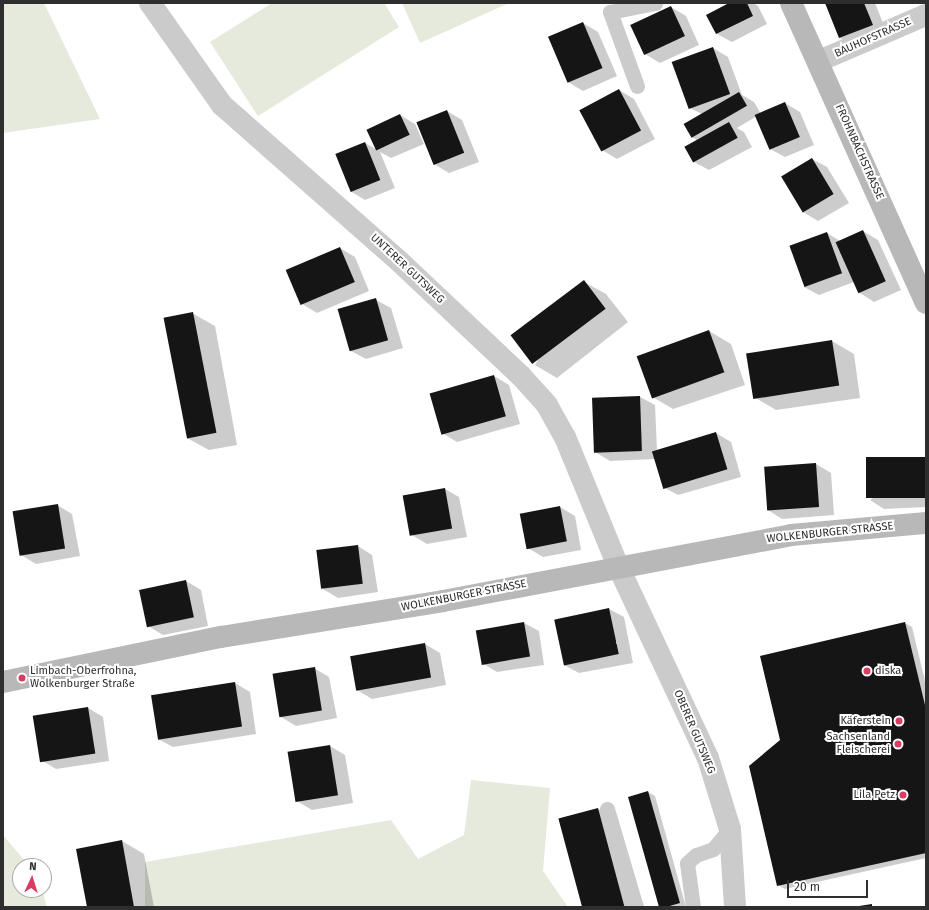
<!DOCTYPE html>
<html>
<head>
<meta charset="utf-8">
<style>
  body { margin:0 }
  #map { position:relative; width:929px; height:910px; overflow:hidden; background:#fff; font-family:"Fira Sans",sans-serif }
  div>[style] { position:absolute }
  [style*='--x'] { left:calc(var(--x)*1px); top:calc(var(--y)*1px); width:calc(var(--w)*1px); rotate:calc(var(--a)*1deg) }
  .green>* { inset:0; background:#e6eadc }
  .shadow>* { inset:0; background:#0003 }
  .building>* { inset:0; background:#151515; transform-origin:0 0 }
  .path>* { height:2.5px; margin-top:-1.25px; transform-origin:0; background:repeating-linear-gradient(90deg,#cbcbcb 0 2px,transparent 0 4px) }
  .lane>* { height:15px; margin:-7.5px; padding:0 7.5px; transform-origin:7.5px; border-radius:7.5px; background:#cbcbcb }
  .street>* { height:22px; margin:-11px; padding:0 11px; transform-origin:11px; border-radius:11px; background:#cbcbcb }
  .secondary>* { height:22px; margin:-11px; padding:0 11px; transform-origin:11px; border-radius:11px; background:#b8b8b8 }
  .dots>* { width:11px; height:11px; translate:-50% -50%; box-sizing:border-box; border:2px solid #fff; border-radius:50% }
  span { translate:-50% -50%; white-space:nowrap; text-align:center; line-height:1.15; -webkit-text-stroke:4px #fff; paint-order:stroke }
  .street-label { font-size:11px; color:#2e2e2e }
  .poi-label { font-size:11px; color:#2e2e2e }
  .left { translate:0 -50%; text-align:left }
  .right { translate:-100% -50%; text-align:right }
  .frame { position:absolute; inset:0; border:4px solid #2e2e2e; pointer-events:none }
  .north { position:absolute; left:12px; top:858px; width:40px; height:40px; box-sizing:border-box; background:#fff; border:1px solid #ababab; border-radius:50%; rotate:4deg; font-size:11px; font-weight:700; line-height:16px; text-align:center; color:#2e2e2e }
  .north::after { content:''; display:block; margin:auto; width:14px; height:18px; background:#d63e63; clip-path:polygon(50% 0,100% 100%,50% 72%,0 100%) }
  .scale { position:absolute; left:787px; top:880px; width:81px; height:18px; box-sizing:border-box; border:2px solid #2e2e2e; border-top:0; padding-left:5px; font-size:12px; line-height:14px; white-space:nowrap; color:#2e2e2e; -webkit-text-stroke:3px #fff; paint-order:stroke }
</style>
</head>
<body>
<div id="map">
  <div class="green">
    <i style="clip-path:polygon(3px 3px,44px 3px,100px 119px,3px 133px)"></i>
    <i style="clip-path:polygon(272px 3px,384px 3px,399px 27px,258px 116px,210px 42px)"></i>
    <i style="clip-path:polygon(402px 3px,509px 3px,420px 43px)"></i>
    <i style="clip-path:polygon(471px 780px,550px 788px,543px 871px,568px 907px,145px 907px,145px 862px,391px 820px,418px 859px,464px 835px)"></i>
    <i style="clip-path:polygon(3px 835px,29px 866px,20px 866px,20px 890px,42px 890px,47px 907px,3px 907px)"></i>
  </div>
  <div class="shadow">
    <i style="clip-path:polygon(731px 3px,753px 3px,758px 6px,767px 24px,732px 42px,717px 34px,708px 15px)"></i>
    <i style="clip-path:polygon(826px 3px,875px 3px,887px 33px,855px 46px,840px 38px)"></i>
    <i style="clip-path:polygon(671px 7px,686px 16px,699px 45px,660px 63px,645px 54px)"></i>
    <i style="clip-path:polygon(583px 23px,598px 32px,617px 76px,583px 91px,568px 82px)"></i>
    <i style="clip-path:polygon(713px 48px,728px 57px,742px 95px,754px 102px,761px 114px,785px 103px,800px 112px,814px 145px,785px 157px,770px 149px,757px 116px,737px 128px,744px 132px,752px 147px,709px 170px,694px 162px,686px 147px,698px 141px,692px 137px,702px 114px,690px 108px,674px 63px)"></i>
    <i style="clip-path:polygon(619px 90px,634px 99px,655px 139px,617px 159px,602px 150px)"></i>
    <i style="clip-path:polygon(447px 111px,462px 120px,479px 162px,449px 173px,434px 164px)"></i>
    <i style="clip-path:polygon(400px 115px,415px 124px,424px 144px,391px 158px,380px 152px,395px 188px,365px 200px,350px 191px,365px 143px,376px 149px)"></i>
    <i style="clip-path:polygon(812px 159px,827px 167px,849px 203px,818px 221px,803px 212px)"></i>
    <i style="clip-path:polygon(863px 231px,878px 240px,901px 290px,874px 302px,860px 293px,854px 282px,819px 295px,804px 287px,827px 233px,840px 241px)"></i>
    <i style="clip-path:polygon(340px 248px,355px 257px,369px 291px,317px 313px,302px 304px)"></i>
    <i style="clip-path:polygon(584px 282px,606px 294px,628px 322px,557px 378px,535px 365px)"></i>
    <i style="clip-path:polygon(376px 300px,391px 308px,403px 348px,366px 359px,351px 351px)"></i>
    <i style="clip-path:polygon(192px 313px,215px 326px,237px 445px,209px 450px,187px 438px)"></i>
    <i style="clip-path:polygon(709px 331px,731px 344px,745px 385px,673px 409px,651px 396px)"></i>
    <i style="clip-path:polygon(832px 341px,854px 354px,860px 398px,776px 410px,754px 397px)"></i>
    <i style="clip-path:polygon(494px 376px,509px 385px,520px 424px,457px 442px,442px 433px)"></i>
    <i style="clip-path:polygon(640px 397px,655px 405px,657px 450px,716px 433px,731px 442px,741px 477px,678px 495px,663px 487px,655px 459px,610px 461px,595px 452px)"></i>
    <i style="clip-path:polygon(926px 458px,926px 507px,884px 509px,870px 500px)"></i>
    <i style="clip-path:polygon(816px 464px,831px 473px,834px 515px,782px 519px,768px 510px)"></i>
    <i style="clip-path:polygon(445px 489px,459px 497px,467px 537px,427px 544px,412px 535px)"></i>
    <i style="clip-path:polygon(57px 505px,72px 514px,80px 556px,36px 564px,21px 555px)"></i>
    <i style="clip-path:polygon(560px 507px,575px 516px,581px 550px,543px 557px,528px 548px)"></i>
    <i style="clip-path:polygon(358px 546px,372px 555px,378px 592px,338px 598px,323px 589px)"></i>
    <i style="clip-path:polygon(186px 581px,201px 590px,208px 626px,163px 635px,148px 626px)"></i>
    <i style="clip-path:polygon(609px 609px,624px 617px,633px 663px,579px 673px,564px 665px,555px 619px)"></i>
    <i style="clip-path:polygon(524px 623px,539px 631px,544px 665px,497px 672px,482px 663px)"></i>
    <i style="clip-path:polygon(905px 623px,912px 627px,926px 685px,926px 858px,785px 889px,778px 885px,781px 740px)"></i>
    <i style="clip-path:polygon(425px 644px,440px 653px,446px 685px,372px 699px,357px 690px)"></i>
    <i style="clip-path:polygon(314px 668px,329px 677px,337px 718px,296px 726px,281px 717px)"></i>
    <i style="clip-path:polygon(235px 683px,250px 692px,256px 734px,173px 747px,158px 739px)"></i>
    <i style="clip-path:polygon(88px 708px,103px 717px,109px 761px,56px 769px,41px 760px)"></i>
    <i style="clip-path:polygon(330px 746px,345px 755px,353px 803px,312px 810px,297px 801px)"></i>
    <i style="clip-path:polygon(648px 792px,655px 796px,686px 907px,660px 907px)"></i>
    <i style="clip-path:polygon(598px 809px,605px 813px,631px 907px,583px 907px)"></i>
    <i style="clip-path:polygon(122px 841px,144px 854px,154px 907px,88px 907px)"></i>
  </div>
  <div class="building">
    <i style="clip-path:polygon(729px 3px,747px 3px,753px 16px,716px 34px,706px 15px)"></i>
    <i style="clip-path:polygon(825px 3px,864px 3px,873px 25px,839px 38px)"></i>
    <i style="left:671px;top:6px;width:33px;height:45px;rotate:65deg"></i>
    <i style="left:583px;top:22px;width:50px;height:38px;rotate:67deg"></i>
    <i style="left:713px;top:47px;width:50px;height:44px;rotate:70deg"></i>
    <i style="left:619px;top:89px;width:47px;height:45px;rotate:62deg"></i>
    <i style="left:739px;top:92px;width:16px;height:64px;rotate:60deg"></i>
    <i style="left:785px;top:102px;width:38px;height:33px;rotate:67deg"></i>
    <i style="left:447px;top:110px;width:46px;height:33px;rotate:68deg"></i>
    <i style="left:400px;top:114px;width:23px;height:37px;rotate:65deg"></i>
    <i style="left:729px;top:122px;width:18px;height:51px;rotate:61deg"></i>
    <i style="left:365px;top:142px;width:41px;height:32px;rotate:68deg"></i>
    <i style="left:812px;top:158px;width:42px;height:36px;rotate:59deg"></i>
    <i style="left:863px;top:230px;width:56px;height:30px;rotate:66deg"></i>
    <i style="left:827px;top:232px;width:44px;height:40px;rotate:70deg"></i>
    <i style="left:340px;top:247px;width:38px;height:59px;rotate:67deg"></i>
    <i style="left:584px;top:280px;width:36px;height:92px;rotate:53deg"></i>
    <i style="left:376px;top:298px;width:44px;height:40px;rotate:74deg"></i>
    <i style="left:193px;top:312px;width:123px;height:30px;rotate:79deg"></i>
    <i style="left:709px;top:330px;width:45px;height:77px;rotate:70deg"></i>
    <i style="left:832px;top:340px;width:46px;height:87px;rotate:81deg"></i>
    <i style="left:494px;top:375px;width:43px;height:67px;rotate:74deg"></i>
    <i style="left:640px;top:396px;width:55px;height:48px;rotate:88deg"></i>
    <i style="left:716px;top:432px;width:39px;height:67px;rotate:73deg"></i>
    <i style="left:926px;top:457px;width:41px;height:60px;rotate:90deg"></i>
    <i style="left:816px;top:463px;width:44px;height:52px;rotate:86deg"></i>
    <i style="left:445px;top:488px;width:41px;height:43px;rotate:80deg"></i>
    <i style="left:58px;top:504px;width:45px;height:46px;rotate:81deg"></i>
    <i style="left:560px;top:506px;width:36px;height:41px;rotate:79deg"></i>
    <i style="left:358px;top:545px;width:39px;height:42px;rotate:83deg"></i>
    <i style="left:186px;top:580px;width:38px;height:48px;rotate:78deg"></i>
    <i style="left:609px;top:608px;width:47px;height:56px;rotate:78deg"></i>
    <i style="left:524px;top:622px;width:35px;height:49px;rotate:80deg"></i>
    <i style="clip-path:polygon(905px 622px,925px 705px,926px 853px,777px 886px,749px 766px,780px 740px,760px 656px)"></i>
    <i style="left:425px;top:643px;width:35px;height:76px;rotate:80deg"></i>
    <i style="left:315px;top:667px;width:44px;height:43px;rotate:81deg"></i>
    <i style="left:235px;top:682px;width:45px;height:85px;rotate:81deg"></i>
    <i style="left:88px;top:707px;width:47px;height:56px;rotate:81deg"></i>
    <i style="left:330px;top:745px;width:51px;height:43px;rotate:81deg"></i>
    <i style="clip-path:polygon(648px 791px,680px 903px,666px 907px,659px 907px,628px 797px)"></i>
    <i style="left:598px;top:808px;width:103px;height:41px;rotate:75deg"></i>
    <i style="clip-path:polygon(122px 840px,134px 907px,87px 907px,76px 849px)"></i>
    <i style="clip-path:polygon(872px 904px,872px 907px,859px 907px,859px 906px)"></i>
  </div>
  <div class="path">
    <i style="--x:616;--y:642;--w:5;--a:-11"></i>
    <i style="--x:621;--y:641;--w:11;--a:-100"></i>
  </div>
  <div class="lane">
    <i style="--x:637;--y:86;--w:79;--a:-110"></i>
    <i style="--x:610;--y:12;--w:46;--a:-11.3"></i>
    <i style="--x:607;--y:809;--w:102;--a:73.5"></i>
    <i style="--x:693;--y:907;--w:44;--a:-97.8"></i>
    <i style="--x:687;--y:863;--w:12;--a:-42"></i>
    <i style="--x:696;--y:855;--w:18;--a:-19"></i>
    <i style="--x:713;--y:849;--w:26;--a:-50"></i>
  </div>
  <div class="street">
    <i style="--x:150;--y:3;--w:125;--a:54.8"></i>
    <i style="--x:222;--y:105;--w:237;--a:41.4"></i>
    <i style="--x:400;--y:262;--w:166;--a:43.3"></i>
    <i style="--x:521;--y:376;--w:39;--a:48"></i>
    <i style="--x:547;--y:405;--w:37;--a:61"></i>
    <i style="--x:565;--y:437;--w:139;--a:67.7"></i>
    <i style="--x:618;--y:566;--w:212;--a:64.9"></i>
    <i style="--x:708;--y:758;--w:74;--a:72.8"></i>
    <i style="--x:730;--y:829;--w:78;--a:86.3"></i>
    <i style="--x:819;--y:61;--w:116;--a:-23.3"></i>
  </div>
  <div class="secondary">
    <i style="--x:791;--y:3;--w:329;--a:65.8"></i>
    <i style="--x:3;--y:682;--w:223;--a:-11.7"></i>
    <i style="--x:221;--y:637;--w:225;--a:-9.2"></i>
    <i style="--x:443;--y:601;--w:354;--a:-10.7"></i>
    <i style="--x:791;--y:535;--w:136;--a:-5.1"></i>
  </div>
  <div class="dots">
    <i style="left:867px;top:671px;background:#d63e63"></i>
    <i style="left:22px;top:678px;background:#d63e63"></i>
    <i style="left:899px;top:721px;background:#d63e63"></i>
    <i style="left:898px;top:744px;background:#d63e63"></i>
    <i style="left:903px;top:795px;background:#d63e63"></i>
  </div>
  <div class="street-label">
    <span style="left:873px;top:38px;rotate:-24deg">BAUHOFSTRASSE</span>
    <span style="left:859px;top:152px;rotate:66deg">FROHNBACHSTRASSE</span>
    <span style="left:407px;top:269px;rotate:43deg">UNTERER GUTSWEG</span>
    <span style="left:830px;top:533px;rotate:-6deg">WOLKENBURGER STRASSE</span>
    <span style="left:464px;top:596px;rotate:-11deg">WOLKENBURGER STRASSE</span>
    <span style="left:694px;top:732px;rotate:67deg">OBERER GUTSWEG</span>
  </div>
  <div class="poi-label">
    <span class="left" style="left:875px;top:671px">diska</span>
    <span class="left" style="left:30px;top:678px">Limbach-Oberfrohna,<br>Wolkenburger Straße</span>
    <span class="right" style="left:891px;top:721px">Käferstein</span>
    <span class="right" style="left:890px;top:744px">Sachsenland<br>Fleischerei</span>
    <span class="right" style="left:895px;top:795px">Lila Petz</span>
  </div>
  <div class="frame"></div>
  <div class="north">N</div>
  <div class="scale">20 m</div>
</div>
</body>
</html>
